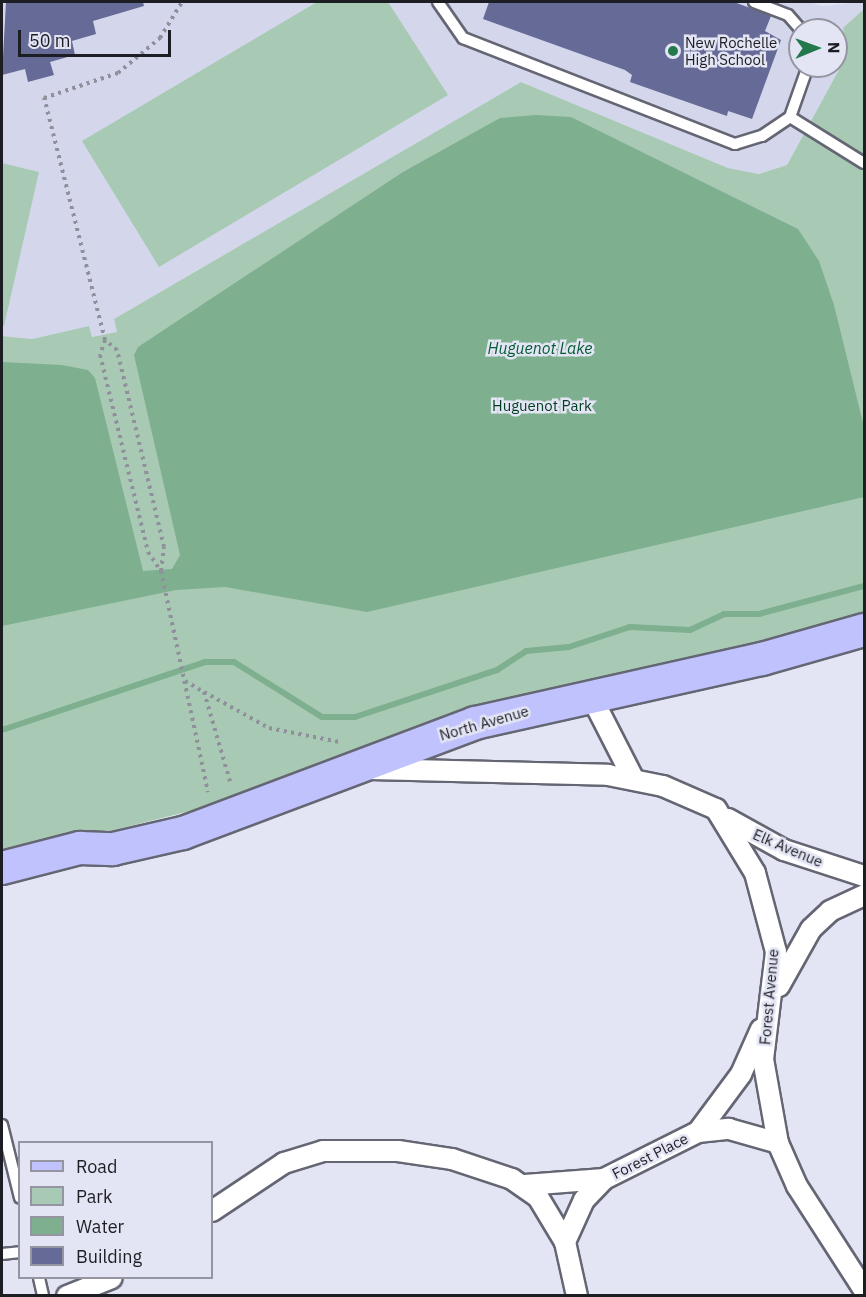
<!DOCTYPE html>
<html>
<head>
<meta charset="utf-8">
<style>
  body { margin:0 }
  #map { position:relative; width:866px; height:1297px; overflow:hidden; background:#e3e5f4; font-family:"IBM Plex Sans",sans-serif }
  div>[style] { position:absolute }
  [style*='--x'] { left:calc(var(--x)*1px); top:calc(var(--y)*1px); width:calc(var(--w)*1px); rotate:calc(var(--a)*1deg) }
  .built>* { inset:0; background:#d4d7ec }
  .green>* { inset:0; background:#a8cab4 }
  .water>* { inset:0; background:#7eaf8f }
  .stream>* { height:6px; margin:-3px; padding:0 3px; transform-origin:3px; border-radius:3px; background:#7eaf8f }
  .building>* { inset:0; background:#666a96 }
  .path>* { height:4px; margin-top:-2px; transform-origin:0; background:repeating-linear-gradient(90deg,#8f909b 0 3px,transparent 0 7.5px) }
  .roads { filter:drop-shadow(2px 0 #656673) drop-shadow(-2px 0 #656673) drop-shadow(0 2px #656673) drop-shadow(0 -2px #656673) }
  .lane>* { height:10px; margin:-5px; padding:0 5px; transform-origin:5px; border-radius:5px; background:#fff }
  .street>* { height:20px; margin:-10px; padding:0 10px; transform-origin:10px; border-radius:10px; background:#fff }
  .primary>* { height:32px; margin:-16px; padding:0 16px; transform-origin:16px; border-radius:16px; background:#bfc2fd }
  .dots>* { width:16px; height:16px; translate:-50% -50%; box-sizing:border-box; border:3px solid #e3e5f4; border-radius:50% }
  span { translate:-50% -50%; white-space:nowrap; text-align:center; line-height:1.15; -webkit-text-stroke:5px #e3e5f4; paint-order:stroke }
  .poi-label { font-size:15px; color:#1d1e23 }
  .left { translate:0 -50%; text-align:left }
  .park-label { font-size:15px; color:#003e20 }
  .street-label { font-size:15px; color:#1d1e23 }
  .water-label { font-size:16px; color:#045c34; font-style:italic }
  .frame { position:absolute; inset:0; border:3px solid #1d1e23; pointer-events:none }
  .legend { position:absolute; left:18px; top:1141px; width:195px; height:138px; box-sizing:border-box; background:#e3e5f4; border:2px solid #9495a0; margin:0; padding:8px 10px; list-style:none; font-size:18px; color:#1d1e23 }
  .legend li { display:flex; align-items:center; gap:12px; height:30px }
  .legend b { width:30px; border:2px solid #9495a0 }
  .north { position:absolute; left:788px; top:18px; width:60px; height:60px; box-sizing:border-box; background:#e3e5f4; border:2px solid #9495a0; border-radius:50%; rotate:89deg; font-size:16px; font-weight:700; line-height:24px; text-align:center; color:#1d1e23 }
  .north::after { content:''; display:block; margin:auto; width:21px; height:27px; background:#23794c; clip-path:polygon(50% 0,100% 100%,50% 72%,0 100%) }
  .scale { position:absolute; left:18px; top:30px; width:153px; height:27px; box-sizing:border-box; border:3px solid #1d1e23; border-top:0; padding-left:8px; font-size:18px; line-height:21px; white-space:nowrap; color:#1d1e23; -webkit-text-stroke:4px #e3e5f4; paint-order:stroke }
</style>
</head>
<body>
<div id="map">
  <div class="built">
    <i style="clip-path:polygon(evenodd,2px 2px,810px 2px,822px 6px,864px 2px,864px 24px,787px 165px,759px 174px,728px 168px,521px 82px,114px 319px,118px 332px,92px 337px,89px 326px,32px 339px,2px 336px,2px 2px,800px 30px,836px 30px,836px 66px,800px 66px,800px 30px)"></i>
  </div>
  <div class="green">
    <i style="clip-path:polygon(317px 2px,388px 2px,448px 95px,159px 267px,82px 141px)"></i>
    <i style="clip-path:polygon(864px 9px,864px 616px,226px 802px,2px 858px,2px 336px,32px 339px,89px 326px,92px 337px,117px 332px,114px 319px,521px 82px,728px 168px,759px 174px,787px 165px,847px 55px,843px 28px)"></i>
    <i style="clip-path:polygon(2px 163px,39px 172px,4px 326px,2px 325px)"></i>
  </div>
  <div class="water">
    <i style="clip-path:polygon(536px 115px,571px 117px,798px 229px,819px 261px,834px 305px,864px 427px,864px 497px,367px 612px,225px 587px,176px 590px,2px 626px,2px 362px,62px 365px,88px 370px,95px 378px,143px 571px,172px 569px,180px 555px,134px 355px,138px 347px,403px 172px,500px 118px)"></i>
  </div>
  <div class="stream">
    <i style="--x:2;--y:730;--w:214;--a:-18.5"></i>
    <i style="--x:205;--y:662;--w:29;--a:0"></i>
    <i style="--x:234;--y:662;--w:104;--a:32"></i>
    <i style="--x:322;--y:717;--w:33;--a:0"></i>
    <i style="--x:355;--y:717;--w:150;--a:-18.3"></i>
    <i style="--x:497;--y:670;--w:35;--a:-33"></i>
    <i style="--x:526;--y:651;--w:43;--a:-5.3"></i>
    <i style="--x:569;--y:647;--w:64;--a:-18.2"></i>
    <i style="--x:630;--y:627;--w:60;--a:2.9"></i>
    <i style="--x:690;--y:630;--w:38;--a:-25"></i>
    <i style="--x:724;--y:614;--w:35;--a:0"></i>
    <i style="--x:759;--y:614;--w:109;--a:-14.9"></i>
  </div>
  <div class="building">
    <i style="clip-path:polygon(6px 2px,143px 2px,144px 6px,93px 21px,96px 34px,72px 41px,75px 55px,50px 62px,54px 75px,28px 82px,25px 69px,2px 75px)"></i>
    <i style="clip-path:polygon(489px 2px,734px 2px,771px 16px,765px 31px,781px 40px,752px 119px,728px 111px,727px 116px,630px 82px,632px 75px,625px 70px,483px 19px)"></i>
  </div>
  <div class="path">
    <i style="--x:105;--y:340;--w:16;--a:108"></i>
    <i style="--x:100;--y:355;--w:203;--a:76.3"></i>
    <i style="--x:148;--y:552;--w:23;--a:56"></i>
    <i style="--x:161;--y:571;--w:226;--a:78"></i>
    <i style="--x:161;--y:571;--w:24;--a:-83"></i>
    <i style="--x:164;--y:547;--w:203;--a:-103.4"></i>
    <i style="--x:117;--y:350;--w:16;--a:-140"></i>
    <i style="--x:105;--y:340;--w:250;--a:-104.1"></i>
    <i style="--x:44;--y:98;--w:78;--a:-18.7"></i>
    <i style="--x:118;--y:73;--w:55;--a:-39.8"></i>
    <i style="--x:160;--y:38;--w:42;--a:-58.6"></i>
    <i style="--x:185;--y:681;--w:22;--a:30"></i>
    <i style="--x:204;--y:692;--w:97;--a:73.8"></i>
    <i style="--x:204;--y:692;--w:74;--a:29"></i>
    <i style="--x:269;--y:728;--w:72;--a:11.2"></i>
  </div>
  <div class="roads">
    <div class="lane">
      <i style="--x:438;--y:2;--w:44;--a:55.2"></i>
      <i style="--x:463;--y:38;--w:292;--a:21.3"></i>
      <i style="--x:735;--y:144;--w:28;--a:-17"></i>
      <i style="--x:762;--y:136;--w:34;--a:-34"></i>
      <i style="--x:790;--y:117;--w:54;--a:-70.6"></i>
      <i style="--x:754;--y:2;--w:36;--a:21"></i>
      <i style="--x:788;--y:15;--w:20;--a:49"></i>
      <i style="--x:790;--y:117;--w:87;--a:31.9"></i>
      <i style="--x:2;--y:1125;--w:75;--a:76.1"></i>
      <i style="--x:2;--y:1254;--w:18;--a:-6"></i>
      <i style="--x:39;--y:1278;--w:18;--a:77"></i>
    </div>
    <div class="street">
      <i style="--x:590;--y:694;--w:94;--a:62.9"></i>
      <i style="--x:370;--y:769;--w:238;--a:1.4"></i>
      <i style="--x:608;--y:775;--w:56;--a:11.3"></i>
      <i style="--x:663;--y:786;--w:58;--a:23.5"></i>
      <i style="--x:716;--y:809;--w:75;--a:58.6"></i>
      <i style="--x:755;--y:873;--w:82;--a:75.1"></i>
      <i style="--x:776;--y:952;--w:108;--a:96.9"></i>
      <i style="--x:763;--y:1059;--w:85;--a:79.9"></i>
      <i style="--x:778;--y:1143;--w:47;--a:66.2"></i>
      <i style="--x:797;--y:1186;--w:124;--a:57.2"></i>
      <i style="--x:728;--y:819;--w:64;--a:29"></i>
      <i style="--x:784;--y:850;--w:84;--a:18"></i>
      <i style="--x:779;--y:986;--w:65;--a:-60.7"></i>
      <i style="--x:811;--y:929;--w:26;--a:-43"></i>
      <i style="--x:830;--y:911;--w:38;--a:-25"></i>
      <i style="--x:698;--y:1132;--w:31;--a:-6"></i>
      <i style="--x:729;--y:1129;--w:51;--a:15.9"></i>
      <i style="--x:525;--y:1185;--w:79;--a:-4.3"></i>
      <i style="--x:604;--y:1179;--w:105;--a:-26.6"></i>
      <i style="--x:698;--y:1132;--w:72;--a:-53.4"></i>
      <i style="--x:741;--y:1074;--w:49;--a:-66"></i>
      <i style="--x:212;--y:1211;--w:87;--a:-33.7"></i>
      <i style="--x:284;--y:1163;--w:41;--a:-17.1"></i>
      <i style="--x:323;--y:1151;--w:75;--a:0"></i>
      <i style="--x:398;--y:1151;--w:55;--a:8.4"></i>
      <i style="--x:452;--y:1159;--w:63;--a:18.4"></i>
      <i style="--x:512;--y:1179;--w:32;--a:35"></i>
      <i style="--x:538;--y:1197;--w:52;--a:59"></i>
      <i style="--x:565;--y:1242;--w:55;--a:77.5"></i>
      <i style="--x:565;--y:1242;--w:46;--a:-65.7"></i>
      <i style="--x:584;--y:1200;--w:29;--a:-46"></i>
      <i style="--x:67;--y:1296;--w:48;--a:-21.8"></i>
    </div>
    <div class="primary">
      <i style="--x:2;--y:868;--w:81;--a:-14.4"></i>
      <i style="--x:80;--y:848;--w:33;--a:2"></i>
      <i style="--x:113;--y:849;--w:72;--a:-12.9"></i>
      <i style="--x:183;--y:833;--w:312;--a:-20.6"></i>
      <i style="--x:475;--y:723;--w:294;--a:-12.6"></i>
      <i style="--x:762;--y:659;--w:106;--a:-15.9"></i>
    </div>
  </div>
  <div class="dots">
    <i style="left:673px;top:51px;background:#23794c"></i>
  </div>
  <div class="poi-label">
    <span class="left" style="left:685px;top:51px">New Rochelle<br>High School</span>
  </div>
  <div class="park-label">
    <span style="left:542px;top:406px">Huguenot Park</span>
  </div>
  <div class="street-label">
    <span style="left:484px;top:723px;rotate:-16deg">North Avenue</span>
    <span style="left:788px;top:848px;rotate:23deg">Elk Avenue</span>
    <span style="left:769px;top:997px;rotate:-85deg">Forest Avenue</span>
    <span style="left:650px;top:1156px;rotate:-27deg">Forest Place</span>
  </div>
  <div class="water-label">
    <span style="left:540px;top:348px">Huguenot Lake</span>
  </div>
  <div class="frame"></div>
  <ul class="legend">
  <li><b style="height:8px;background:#bfc2fd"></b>Road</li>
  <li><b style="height:16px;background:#a8cab4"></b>Park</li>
  <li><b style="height:16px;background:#7eaf8f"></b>Water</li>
  <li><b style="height:16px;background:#666a96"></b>Building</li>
  </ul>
  <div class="north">N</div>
  <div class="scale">50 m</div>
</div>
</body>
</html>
